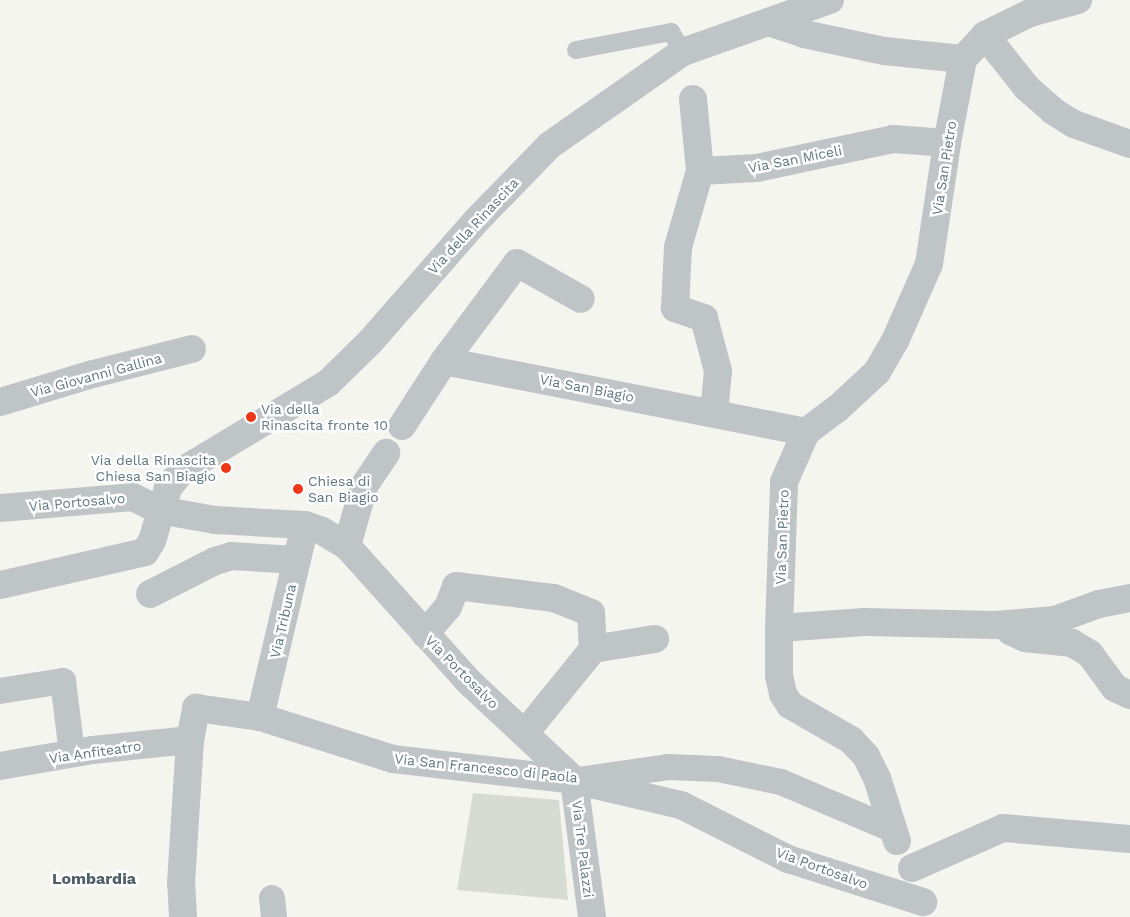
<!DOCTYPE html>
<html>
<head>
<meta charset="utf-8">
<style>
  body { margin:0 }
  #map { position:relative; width:1130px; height:917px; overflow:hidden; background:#f5f5f0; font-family:"Work Sans",sans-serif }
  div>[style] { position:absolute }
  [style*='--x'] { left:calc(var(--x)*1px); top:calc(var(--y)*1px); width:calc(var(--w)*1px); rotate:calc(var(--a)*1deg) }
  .green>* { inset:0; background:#d6dcd1 }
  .service>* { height:18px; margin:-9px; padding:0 9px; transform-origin:9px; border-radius:9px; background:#bfc5c7 }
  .pedestrian>* { height:26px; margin:-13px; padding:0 13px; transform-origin:13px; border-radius:13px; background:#bfc5c7 }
  .minor>* { height:28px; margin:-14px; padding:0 14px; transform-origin:14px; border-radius:14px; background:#bfc5c7 }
  .tertiary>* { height:28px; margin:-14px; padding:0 14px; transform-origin:14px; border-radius:14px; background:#bfc5c7 }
  .dots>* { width:14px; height:14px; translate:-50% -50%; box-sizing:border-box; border:2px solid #fff; border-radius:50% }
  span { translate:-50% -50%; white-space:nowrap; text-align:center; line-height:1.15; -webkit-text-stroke:5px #fff; paint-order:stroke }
  .street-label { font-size:14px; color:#627883 }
  .poi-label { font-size:14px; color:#627883 }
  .left { translate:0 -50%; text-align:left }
  .right { translate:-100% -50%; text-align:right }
  .quarter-label { font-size:16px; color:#506068; font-weight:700 }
</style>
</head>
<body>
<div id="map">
  <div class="green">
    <i style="clip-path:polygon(473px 793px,559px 800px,568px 900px,457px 890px)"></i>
  </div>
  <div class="service">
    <i style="--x:576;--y:50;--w:97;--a:-10.7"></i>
    <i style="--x:671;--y:32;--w:23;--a:59"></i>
  </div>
  <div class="pedestrian">
    <i style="--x:0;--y:691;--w:64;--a:-9"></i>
    <i style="--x:63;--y:681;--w:73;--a:82.9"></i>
    <i style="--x:578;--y:780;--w:91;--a:-8.2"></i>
    <i style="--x:668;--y:767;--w:50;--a:2.3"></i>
    <i style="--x:718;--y:769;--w:64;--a:11.7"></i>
    <i style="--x:781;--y:782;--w:120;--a:23.1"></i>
    <i style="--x:272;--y:898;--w:19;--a:84"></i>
  </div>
  <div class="minor">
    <i style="--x:768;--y:22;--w:38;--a:18"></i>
    <i style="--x:804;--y:34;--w:82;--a:12"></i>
    <i style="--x:884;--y:51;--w:79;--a:5.8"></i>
    <i style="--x:985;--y:35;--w:68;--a:51.6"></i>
    <i style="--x:1027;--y:88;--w:35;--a:41"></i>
    <i style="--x:1053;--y:111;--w:25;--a:32"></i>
    <i style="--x:1074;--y:124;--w:59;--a:19.7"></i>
    <i style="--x:693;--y:99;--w:72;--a:84.4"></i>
    <i style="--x:444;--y:361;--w:122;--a:-53.3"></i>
    <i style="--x:517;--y:263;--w:73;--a:29.4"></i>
    <i style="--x:0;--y:402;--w:97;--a:-16.8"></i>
    <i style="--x:93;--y:374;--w:102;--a:-14.2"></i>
    <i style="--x:714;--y:413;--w:42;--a:-84.6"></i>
    <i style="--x:718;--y:371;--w:55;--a:-104.8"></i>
    <i style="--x:704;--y:318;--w:31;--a:-161"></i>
    <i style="--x:675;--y:308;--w:61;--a:-87.2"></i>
    <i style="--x:678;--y:247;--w:79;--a:-73.9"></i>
    <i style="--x:700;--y:171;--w:57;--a:-3"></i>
    <i style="--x:757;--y:168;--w:139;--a:-12"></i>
    <i style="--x:893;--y:139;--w:54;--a:4.2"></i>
    <i style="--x:402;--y:426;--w:77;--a:-57.1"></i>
    <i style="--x:444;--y:361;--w:369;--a:11.1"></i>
    <i style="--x:159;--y:510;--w:57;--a:10.1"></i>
    <i style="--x:215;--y:520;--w:90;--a:3.2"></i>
    <i style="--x:305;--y:525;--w:18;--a:19"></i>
    <i style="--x:322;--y:531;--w:29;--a:31"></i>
    <i style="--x:347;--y:546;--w:181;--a:48.1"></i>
    <i style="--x:468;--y:681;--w:145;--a:43"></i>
    <i style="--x:574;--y:780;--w:110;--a:13.2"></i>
    <i style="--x:681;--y:805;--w:120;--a:26.8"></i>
    <i style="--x:788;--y:859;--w:142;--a:17.7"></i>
    <i style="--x:347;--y:546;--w:62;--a:-74.2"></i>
    <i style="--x:364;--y:486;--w:40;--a:-56"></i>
    <i style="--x:150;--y:594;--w:73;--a:-26.9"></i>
    <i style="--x:215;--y:561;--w:17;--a:-17"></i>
    <i style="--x:231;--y:556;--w:66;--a:3.5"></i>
    <i style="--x:779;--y:628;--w:86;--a:-4"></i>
    <i style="--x:865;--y:622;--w:130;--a:1.3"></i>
    <i style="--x:995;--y:625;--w:60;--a:-4.8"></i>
    <i style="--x:1055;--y:620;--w:47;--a:-20"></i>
    <i style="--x:1099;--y:604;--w:32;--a:-11"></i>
    <i style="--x:1010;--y:631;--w:17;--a:25"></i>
    <i style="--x:1025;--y:638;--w:47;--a:6.1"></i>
    <i style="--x:1072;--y:643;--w:21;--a:31"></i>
    <i style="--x:1090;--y:654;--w:42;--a:53.7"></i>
    <i style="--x:1115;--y:688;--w:17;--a:25"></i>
    <i style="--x:425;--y:634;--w:35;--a:-50"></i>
    <i style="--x:448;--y:607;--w:22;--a:-69"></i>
    <i style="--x:456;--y:586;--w:99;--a:7"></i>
    <i style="--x:554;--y:598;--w:40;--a:22"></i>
    <i style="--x:591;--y:613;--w:36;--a:87"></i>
    <i style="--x:260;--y:717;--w:197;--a:-76.8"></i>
    <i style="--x:525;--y:733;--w:108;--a:-51"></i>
    <i style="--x:593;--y:649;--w:63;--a:-9.2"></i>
    <i style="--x:0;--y:766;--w:94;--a:-9.8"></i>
    <i style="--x:93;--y:750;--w:98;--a:-5.9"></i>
    <i style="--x:897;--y:841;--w:66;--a:-107.6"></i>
    <i style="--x:877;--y:778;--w:25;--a:-117"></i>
    <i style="--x:866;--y:756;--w:22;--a:-133"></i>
    <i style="--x:851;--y:740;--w:70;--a:-150.2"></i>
    <i style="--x:790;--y:705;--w:13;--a:-122"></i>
    <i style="--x:783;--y:694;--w:19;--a:-102"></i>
    <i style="--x:779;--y:675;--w:47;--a:-90"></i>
    <i style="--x:779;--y:628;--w:146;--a:-88"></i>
    <i style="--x:784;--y:482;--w:55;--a:-66.3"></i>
    <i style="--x:806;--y:432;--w:39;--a:-37"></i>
    <i style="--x:837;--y:409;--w:54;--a:-42.8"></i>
    <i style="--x:877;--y:372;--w:36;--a:-60"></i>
    <i style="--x:895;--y:341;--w:84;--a:-66.2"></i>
    <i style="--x:929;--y:264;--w:122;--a:-81.5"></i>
    <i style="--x:947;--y:143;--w:86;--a:-79.2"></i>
    <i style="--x:963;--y:59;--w:33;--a:-47"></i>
    <i style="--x:985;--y:35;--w:50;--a:-26.1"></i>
    <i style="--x:1030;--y:13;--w:50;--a:-15.2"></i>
    <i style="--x:912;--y:868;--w:99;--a:-23.7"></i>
    <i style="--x:1003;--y:828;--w:127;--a:5"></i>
    <i style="--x:183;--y:917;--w:34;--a:-93"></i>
    <i style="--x:181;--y:883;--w:143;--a:-86.4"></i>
    <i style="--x:190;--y:740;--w:33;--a:-79"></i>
    <i style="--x:196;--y:708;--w:65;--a:8"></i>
    <i style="--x:260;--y:717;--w:139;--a:17.5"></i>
    <i style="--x:393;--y:759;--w:182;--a:6.6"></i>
    <i style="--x:574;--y:780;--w:138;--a:82.5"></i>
  </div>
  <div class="tertiary">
    <i style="--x:0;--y:508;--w:133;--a:-4.7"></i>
    <i style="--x:133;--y:497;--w:29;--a:27"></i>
    <i style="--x:0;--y:585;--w:149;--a:-12.8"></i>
    <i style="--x:145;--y:552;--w:13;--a:-58"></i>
    <i style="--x:152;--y:541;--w:55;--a:-73.2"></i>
    <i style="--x:168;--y:488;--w:22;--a:-51"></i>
    <i style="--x:182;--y:471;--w:170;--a:-31.1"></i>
    <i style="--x:328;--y:383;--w:59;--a:-44.3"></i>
    <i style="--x:370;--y:342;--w:159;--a:-48.8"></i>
    <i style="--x:475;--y:222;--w:107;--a:-45.8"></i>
    <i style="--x:550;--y:145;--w:162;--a:-35"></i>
    <i style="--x:683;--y:52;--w:156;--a:-19.5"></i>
  </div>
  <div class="dots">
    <i style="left:251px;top:417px;background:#ee3618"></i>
    <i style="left:226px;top:468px;background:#ee3618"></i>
    <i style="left:298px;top:489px;background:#ee3618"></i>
  </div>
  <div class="street-label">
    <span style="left:795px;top:159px;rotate:-11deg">Via San Miceli</span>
    <span style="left:944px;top:168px;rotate:-81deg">Via San Pietro</span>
    <span style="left:473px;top:226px;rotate:-47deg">Via della Rinascita</span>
    <span style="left:96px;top:375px;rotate:-15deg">Via Giovanni Gallina</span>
    <span style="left:587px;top:388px;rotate:11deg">Via San Biagio</span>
    <span style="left:77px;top:502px;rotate:-5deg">Via Portosalvo</span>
    <span style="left:782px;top:537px;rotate:-88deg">Via San Pietro</span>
    <span style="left:283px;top:621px;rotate:-77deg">Via Tribuna</span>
    <span style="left:462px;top:672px;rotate:45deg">Via Portosalvo</span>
    <span style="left:95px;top:752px;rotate:-8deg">Via Anfiteatro</span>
    <span style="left:486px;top:768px;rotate:6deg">Via San Francesco di Paola</span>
    <span style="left:583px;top:849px;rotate:83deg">Via Tre Palazzi</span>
    <span style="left:822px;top:868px;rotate:20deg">Via Portosalvo</span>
  </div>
  <div class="poi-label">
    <span class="left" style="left:261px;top:417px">Via della<br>Rinascita fronte 10</span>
    <span class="right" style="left:216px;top:468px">Via della Rinascita<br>Chiesa San Biagio</span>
    <span class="left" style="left:308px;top:489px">Chiesa di<br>San Biagio</span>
  </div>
  <div class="quarter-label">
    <span style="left:94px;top:879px">Lombardia</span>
  </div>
</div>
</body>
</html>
